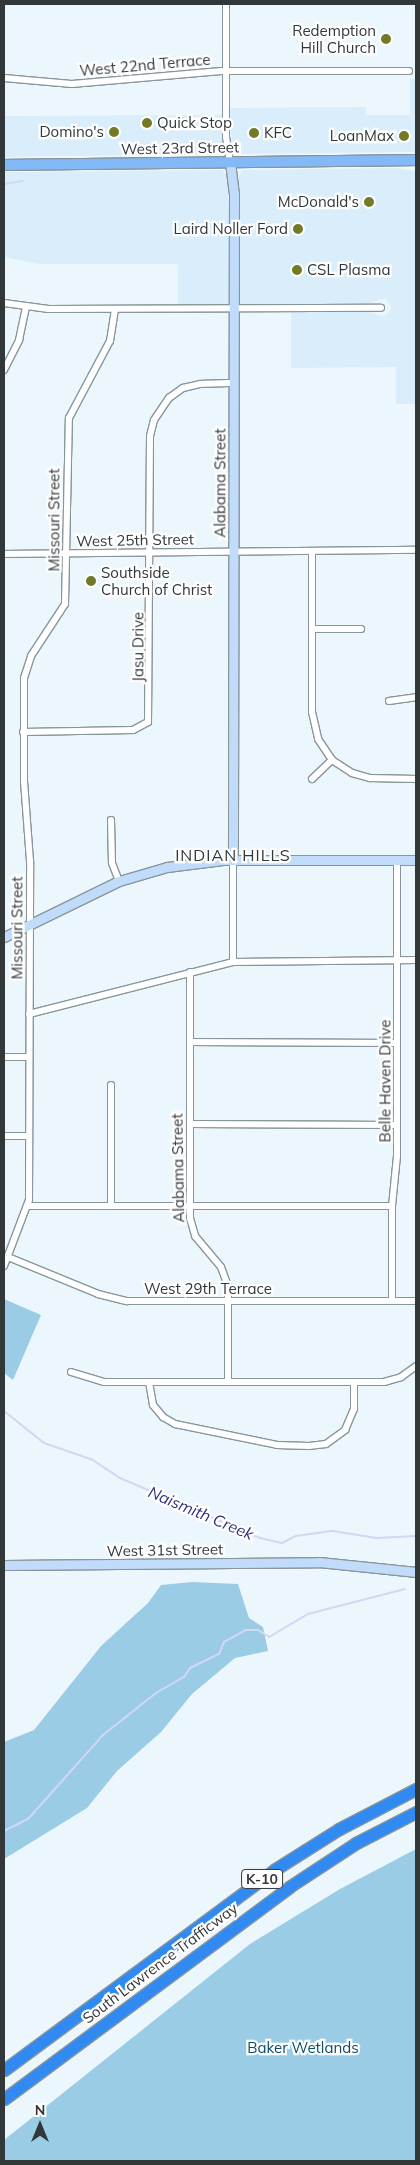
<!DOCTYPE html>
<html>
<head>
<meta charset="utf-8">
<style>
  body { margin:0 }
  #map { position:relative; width:420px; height:2165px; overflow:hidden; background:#ecf7fd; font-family:Mulish,sans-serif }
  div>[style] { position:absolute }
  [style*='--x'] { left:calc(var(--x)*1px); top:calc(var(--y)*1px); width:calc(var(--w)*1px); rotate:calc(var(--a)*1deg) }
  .built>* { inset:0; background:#d9eefa }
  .green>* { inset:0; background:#9bcce6 }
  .stream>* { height:2px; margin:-1px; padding:0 1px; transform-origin:1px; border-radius:1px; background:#d2d7f3 }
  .roads { filter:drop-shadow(1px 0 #89959c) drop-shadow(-1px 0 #89959c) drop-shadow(0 1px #89959c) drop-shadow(0 -1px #89959c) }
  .street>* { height:6px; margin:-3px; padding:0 3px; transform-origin:3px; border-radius:3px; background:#fff }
  .secondary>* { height:9px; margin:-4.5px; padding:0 4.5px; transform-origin:4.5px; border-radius:4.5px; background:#c1dcfb }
  .primary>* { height:10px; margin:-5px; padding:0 5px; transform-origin:5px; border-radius:5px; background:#83b9f7 }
  .highway>* { height:11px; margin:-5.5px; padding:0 5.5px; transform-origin:5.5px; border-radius:5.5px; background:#308af2 }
  .dots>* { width:14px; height:14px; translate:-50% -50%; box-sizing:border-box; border:2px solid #fff; border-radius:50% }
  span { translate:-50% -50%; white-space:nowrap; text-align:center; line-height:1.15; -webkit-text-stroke:4.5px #fff; paint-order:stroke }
  .shield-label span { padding:1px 4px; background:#fff; border:1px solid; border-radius:4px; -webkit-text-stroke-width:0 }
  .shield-label { font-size:14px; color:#32373a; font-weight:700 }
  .poi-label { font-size:15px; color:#32373a }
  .right { translate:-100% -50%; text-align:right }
  .left { translate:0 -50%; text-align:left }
  .street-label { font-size:15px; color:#32373a }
  .park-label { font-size:15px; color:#094d68 }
  .neighbourhood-label { font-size:16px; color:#32373a; letter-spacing:1px }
  .water-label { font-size:16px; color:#302f7c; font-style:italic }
  .frame { position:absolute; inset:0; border:5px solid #32373a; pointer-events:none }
  .north { position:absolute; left:15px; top:2100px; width:50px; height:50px; -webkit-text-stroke:4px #fff; paint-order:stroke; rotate:0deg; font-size:14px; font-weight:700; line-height:20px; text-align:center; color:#32373a }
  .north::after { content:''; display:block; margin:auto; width:18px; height:22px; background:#32373a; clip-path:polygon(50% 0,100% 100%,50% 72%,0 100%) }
</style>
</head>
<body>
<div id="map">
  <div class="built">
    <i style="clip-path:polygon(410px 79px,416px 79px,416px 152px,238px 154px,232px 150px,229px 108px,366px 107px,366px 115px,410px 115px)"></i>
    <i style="clip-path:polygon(222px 115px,222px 148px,216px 154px,4px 157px,4px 116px)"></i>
    <i style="clip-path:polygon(396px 168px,416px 171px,416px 404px,396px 404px,396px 367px,291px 368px,291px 312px,367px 311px,384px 317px,392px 308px,385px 298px,364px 305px,243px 306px,238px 303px,238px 178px,242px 170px)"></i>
    <i style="clip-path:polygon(222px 170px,227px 176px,230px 216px,230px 300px,227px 305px,178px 306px,178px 264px,38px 264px,4px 257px,4px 172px)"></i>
  </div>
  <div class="green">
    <i style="clip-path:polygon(4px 1299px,41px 1315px,13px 1380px,4px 1373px)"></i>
    <i style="clip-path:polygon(192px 1582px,238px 1584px,249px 1618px,263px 1627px,268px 1651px,235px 1658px,192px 1694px,161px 1732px,117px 1771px,87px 1808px,4px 1859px,4px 1742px,34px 1730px,101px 1646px,148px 1603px,161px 1585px)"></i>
    <i style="clip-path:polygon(416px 1849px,416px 2161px,4px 2161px,4px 2140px,250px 1944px,340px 1889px)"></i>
  </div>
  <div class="stream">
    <i style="--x:4;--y:184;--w:19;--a:-9"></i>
    <i style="--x:4;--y:1411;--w:51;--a:38.7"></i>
    <i style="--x:44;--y:1443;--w:52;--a:19.1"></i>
    <i style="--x:93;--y:1460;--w:32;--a:34"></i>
    <i style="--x:120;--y:1478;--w:152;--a:23.2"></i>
    <i style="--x:260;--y:1538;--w:23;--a:13"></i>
    <i style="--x:282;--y:1543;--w:16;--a:-27"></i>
    <i style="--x:296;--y:1536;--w:37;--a:-8"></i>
    <i style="--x:333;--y:1531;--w:44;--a:9.2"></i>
    <i style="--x:376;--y:1538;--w:40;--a:-2.9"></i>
    <i style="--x:4;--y:1831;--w:28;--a:-27"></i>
    <i style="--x:29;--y:1818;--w:111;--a:-48.3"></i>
    <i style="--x:103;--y:1735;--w:68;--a:-38.4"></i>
    <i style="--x:156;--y:1693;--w:32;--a:-30"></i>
    <i style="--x:184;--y:1677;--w:11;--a:-56"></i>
    <i style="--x:190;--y:1668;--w:32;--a:-26"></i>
    <i style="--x:219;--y:1654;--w:13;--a:-67"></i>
    <i style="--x:224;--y:1642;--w:25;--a:-29"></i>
    <i style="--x:246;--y:1630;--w:12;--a:0"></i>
    <i style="--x:258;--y:1630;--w:13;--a:32"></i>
    <i style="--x:269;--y:1637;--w:45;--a:-30.5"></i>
    <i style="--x:308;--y:1614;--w:100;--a:-14.5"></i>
  </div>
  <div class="roads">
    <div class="street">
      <i style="--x:226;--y:4;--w:133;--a:90"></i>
      <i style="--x:226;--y:137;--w:25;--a:81"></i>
      <i style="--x:4;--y:78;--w:68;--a:5"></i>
      <i style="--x:72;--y:84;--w:150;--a:-5"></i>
      <i style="--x:221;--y:71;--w:188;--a:0"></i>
      <i style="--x:4;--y:303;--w:45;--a:7.6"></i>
      <i style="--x:49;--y:309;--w:332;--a:-0.2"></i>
      <i style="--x:4;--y:370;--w:34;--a:-63"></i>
      <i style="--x:19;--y:340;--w:33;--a:-78"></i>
      <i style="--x:312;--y:551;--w:161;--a:90"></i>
      <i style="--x:312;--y:712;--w:28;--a:77"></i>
      <i style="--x:318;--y:739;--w:25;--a:56"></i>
      <i style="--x:332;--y:760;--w:24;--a:33"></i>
      <i style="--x:352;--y:773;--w:19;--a:16"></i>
      <i style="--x:370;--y:778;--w:46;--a:1.2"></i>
      <i style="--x:4;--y:554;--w:412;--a:-0.6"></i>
      <i style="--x:312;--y:629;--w:49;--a:0"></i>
      <i style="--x:389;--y:701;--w:27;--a:-8"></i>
      <i style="--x:23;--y:732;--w:110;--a:-1"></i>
      <i style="--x:133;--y:730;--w:17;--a:-28"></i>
      <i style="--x:148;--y:722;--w:286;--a:-89.6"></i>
      <i style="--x:150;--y:436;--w:16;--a:-76"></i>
      <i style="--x:154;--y:420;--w:27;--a:-56"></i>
      <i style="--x:169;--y:398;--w:17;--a:-36"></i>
      <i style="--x:183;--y:388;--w:18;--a:-13"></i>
      <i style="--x:201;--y:384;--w:33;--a:-2"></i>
      <i style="--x:312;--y:779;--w:28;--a:-44"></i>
      <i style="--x:111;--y:820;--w:43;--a:88.7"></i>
      <i style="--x:112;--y:863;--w:19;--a:69"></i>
      <i style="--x:233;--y:860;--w:102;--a:90"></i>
      <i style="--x:190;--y:972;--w:246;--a:90"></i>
      <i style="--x:190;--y:1218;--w:19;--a:74"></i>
      <i style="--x:195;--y:1236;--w:40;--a:50"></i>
      <i style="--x:221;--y:1267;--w:20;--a:70"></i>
      <i style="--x:228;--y:1286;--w:96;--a:90"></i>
      <i style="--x:29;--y:1014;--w:211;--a:-14.3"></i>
      <i style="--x:233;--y:962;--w:183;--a:-0.6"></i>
      <i style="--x:190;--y:1042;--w:207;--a:0.3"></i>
      <i style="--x:4;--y:1057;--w:25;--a:0"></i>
      <i style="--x:190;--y:1124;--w:207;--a:0.3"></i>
      <i style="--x:4;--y:1136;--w:25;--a:0"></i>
      <i style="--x:28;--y:1206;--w:364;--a:0"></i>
      <i style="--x:111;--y:1206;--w:121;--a:-90"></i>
      <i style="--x:8;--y:1257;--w:97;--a:22.3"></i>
      <i style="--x:98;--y:1294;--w:30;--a:14"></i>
      <i style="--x:127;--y:1301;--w:289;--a:0"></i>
      <i style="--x:4;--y:1266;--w:71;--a:-69.3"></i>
      <i style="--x:29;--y:1200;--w:339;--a:-89.8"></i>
      <i style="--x:30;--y:861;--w:80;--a:-94.3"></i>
      <i style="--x:24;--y:781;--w:103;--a:-90"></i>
      <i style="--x:24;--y:678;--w:23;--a:-72"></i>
      <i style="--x:31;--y:656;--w:62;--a:-56.8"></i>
      <i style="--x:65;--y:604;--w:186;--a:-88.8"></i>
      <i style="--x:69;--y:418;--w:87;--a:-62"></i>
      <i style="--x:110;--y:341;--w:32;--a:-81"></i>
      <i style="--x:392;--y:1301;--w:95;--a:-90"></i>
      <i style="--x:392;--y:1206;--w:50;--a:-84.3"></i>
      <i style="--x:397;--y:1156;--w:296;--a:-90"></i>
      <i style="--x:71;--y:1372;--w:34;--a:17"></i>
      <i style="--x:104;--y:1382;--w:280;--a:0"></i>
      <i style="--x:384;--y:1382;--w:18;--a:-16"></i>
      <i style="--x:401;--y:1377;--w:19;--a:-36"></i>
      <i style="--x:149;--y:1382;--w:23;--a:80"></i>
      <i style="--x:153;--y:1405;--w:16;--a:50"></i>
      <i style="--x:163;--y:1417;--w:14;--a:30"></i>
      <i style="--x:175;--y:1424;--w:104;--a:11.6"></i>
      <i style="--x:277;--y:1445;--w:32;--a:2"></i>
      <i style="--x:309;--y:1446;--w:17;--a:-7"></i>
      <i style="--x:326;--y:1444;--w:24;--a:-36"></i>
      <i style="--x:345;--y:1430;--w:23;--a:-67"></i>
      <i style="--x:354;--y:1409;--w:27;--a:-90"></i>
    </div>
    <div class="secondary">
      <i style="--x:230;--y:162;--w:31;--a:83"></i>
      <i style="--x:234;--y:193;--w:667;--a:90.09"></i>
      <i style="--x:4;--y:937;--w:128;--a:-26"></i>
      <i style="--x:119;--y:881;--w:50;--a:-16.3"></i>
      <i style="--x:167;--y:867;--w:56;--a:-7.1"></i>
      <i style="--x:223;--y:860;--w:193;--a:0"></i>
      <i style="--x:4;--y:1565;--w:315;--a:-0.5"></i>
      <i style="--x:319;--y:1562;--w:98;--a:5.9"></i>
    </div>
    <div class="primary">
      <i style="--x:4;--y:165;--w:412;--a:-0.7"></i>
    </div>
    <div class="highway">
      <i style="--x:4;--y:2070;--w:336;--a:-36.5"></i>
      <i style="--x:274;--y:1870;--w:77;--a:-32.2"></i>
      <i style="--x:339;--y:1829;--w:87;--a:-27.5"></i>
      <i style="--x:4;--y:2099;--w:355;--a:-36.6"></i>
      <i style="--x:289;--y:1887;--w:80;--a:-33.3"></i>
      <i style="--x:356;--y:1843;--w:68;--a:-27.3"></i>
    </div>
  </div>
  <div class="dots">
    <i style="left:386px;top:39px;background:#727a25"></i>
    <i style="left:147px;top:123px;background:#727a25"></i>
    <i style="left:114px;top:132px;background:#727a25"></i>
    <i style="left:254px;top:133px;background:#727a25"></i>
    <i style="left:404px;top:136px;background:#727a25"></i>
    <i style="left:369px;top:202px;background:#727a25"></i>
    <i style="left:298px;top:229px;background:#727a25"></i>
    <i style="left:297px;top:270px;background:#727a25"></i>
    <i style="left:91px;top:581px;background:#727a25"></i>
  </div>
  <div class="shield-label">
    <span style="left:262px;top:1879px">K-10</span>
  </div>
  <div class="poi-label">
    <span class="right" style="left:376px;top:39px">Redemption<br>Hill Church</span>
    <span class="left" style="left:157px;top:123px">Quick Stop</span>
    <span class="right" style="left:104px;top:132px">Domino's</span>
    <span class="left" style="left:264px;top:133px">KFC</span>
    <span class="right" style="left:394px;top:136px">LoanMax</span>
    <span class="right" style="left:359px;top:202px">McDonald's</span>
    <span class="right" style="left:288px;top:229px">Laird Noller Ford</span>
    <span class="left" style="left:307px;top:270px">CSL Plasma</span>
    <span class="left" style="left:101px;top:581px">Southside<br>Church of Christ</span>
  </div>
  <div class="street-label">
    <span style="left:145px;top:65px;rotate:-5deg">West 22nd Terrace</span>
    <span style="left:180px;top:148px;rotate:-1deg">West 23rd Street</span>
    <span style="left:220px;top:483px;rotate:-90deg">Alabama Street</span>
    <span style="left:54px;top:520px;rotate:-90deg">Missouri Street</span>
    <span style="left:135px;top:540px;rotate:-1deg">West 25th Street</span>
    <span style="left:138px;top:647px;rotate:-90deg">Jasu Drive</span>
    <span style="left:17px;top:928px;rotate:-90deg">Missouri Street</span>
    <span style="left:385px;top:1081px;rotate:-90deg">Belle Haven Drive</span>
    <span style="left:178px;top:1168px;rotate:-91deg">Alabama Street</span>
    <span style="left:208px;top:1289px">West 29th Terrace</span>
    <span style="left:165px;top:1550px;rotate:-1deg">West 31st Street</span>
    <span style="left:160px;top:1963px;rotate:-37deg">South Lawrence Trafficway</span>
  </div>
  <div class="park-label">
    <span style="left:303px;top:2048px">Baker Wetlands</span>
  </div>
  <div class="neighbourhood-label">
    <span style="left:233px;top:855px">INDIAN HILLS</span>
  </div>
  <div class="water-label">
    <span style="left:201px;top:1513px;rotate:23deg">Naismith Creek</span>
  </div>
  <div class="frame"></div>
  <div class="north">N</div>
</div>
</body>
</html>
